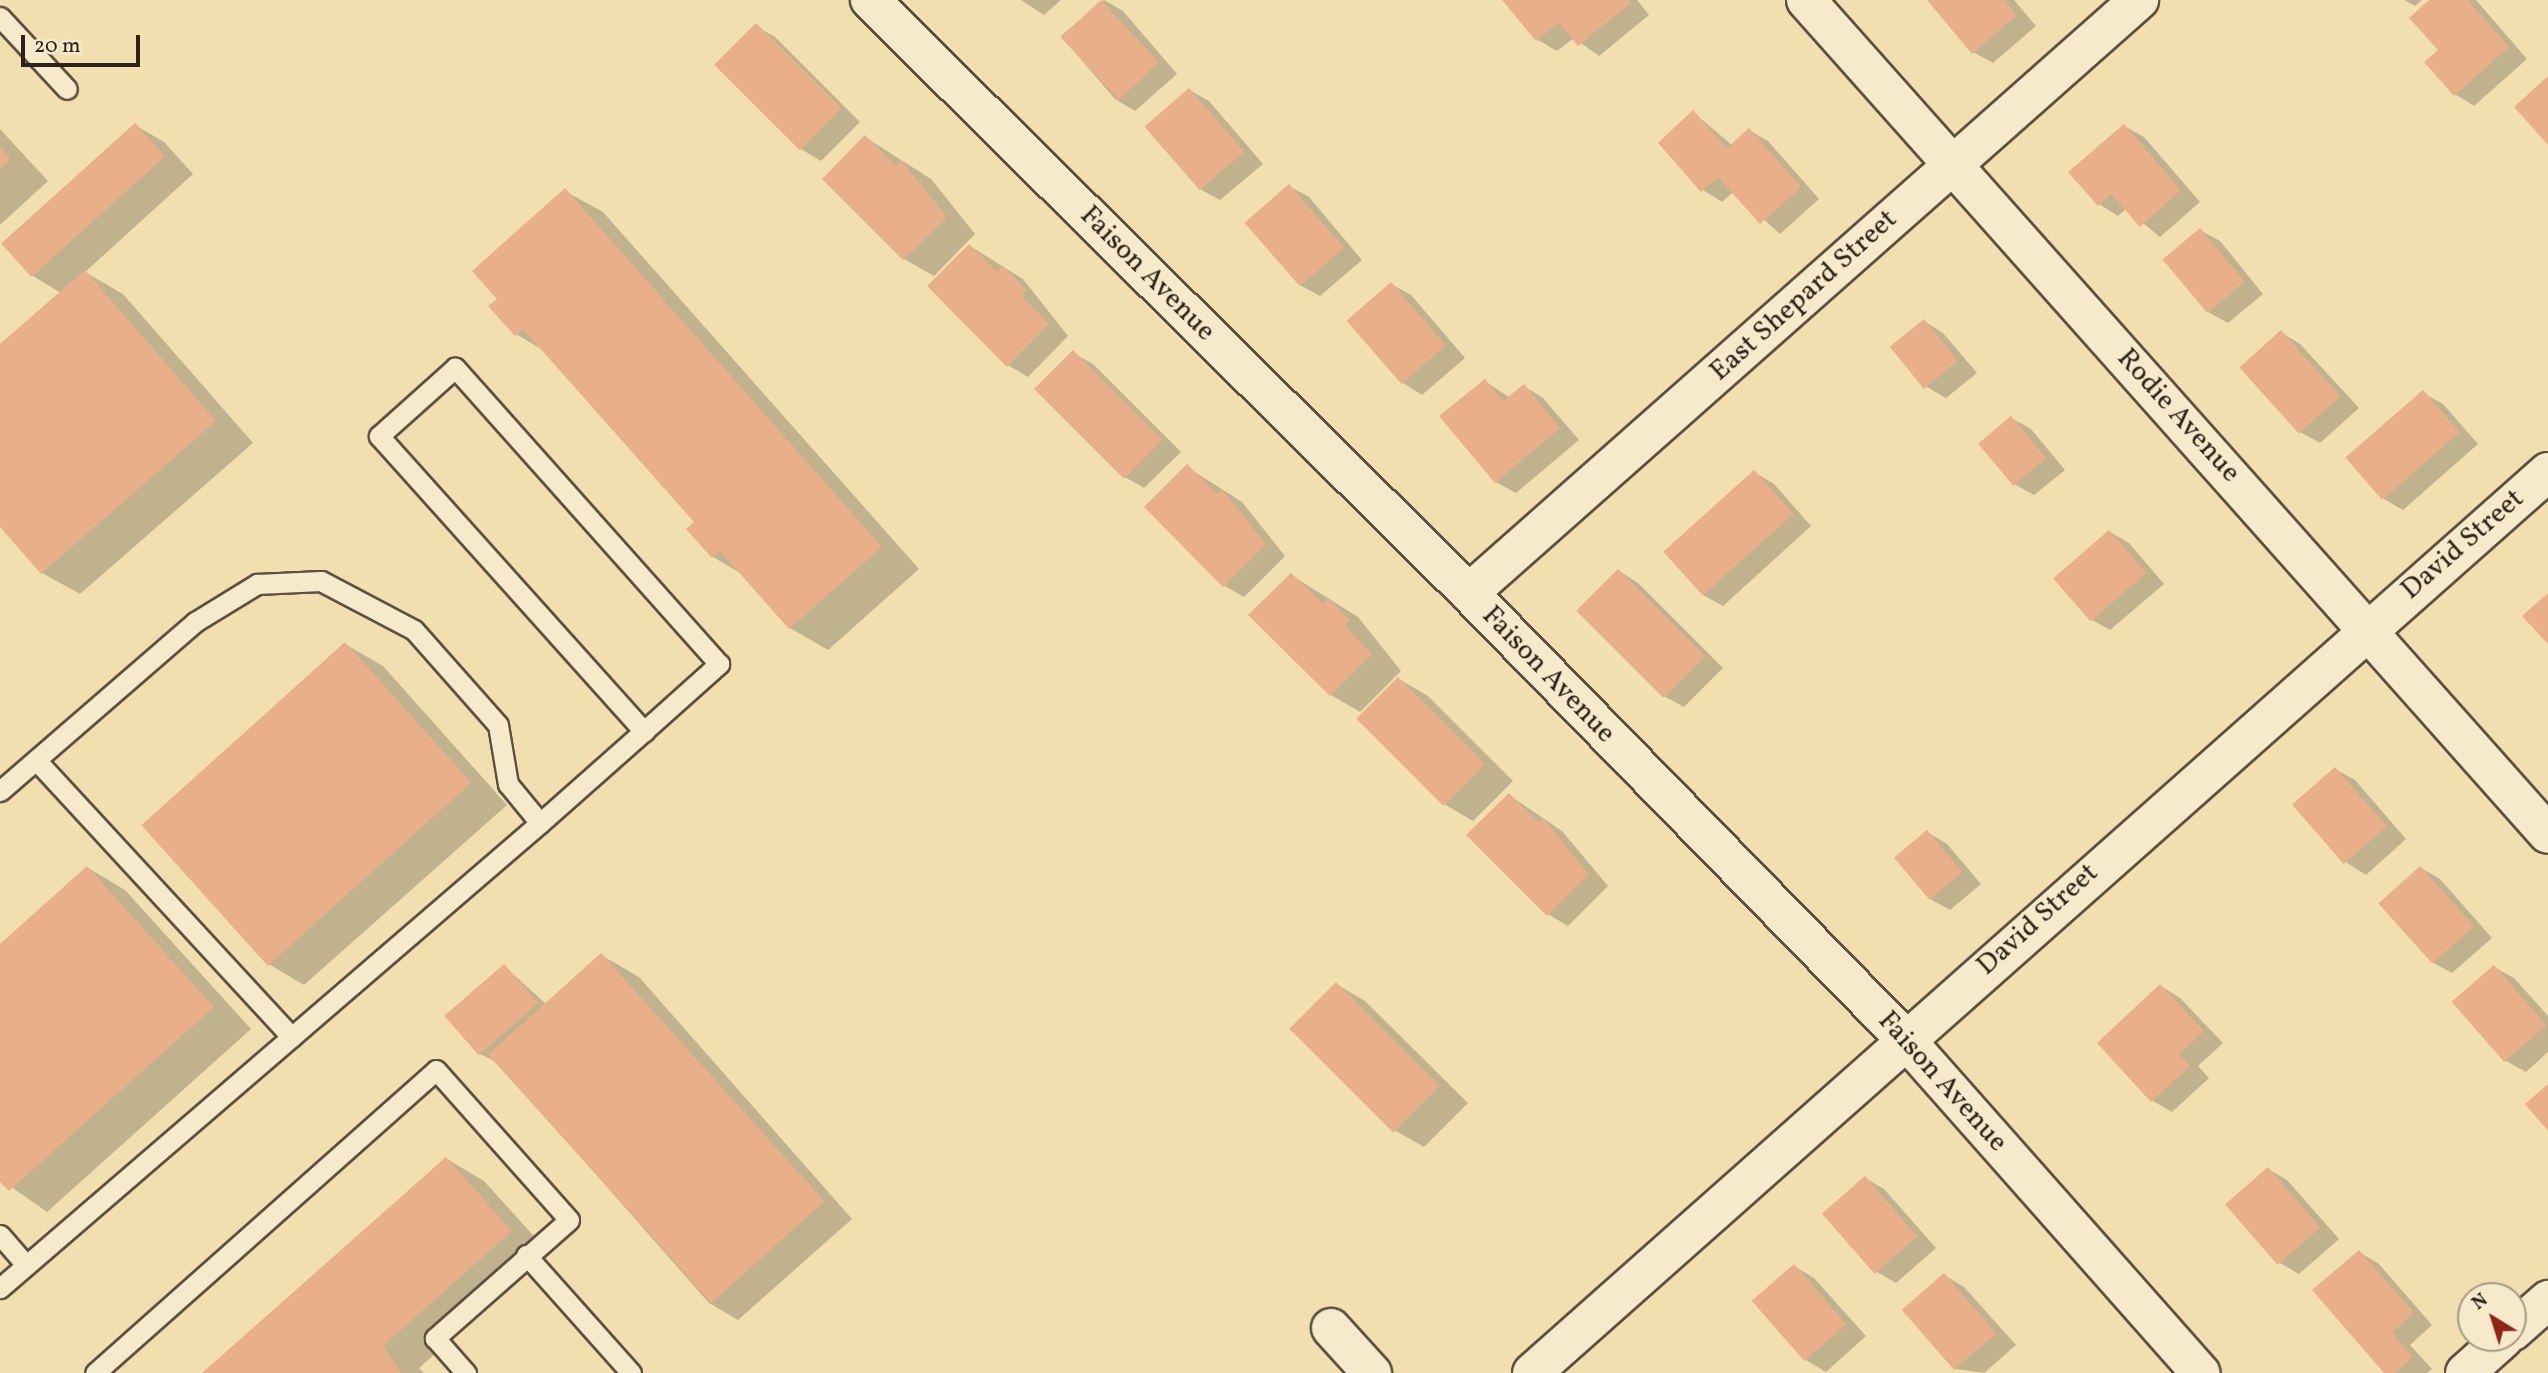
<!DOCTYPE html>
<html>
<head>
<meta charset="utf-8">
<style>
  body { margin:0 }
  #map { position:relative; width:2548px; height:1373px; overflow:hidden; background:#f1dfaf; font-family:Vollkorn,serif }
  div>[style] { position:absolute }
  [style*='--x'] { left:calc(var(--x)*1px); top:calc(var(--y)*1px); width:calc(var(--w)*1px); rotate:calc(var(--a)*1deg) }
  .shadow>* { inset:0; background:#0003 }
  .building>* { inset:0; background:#e8af8a; transform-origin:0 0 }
  .roads { filter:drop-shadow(2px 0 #5e5041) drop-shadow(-2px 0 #5e5041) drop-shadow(0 2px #5e5041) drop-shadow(0 -2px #5e5041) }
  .lane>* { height:19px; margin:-9.5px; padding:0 9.5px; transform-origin:9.5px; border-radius:9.5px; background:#f6eacb }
  .street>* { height:38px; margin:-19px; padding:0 19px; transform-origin:19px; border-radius:19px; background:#f6eacb }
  span { translate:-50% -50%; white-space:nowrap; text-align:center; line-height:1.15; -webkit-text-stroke:6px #f6eacb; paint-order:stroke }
  .street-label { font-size:28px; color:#2d211c }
  .north { position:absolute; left:2457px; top:1282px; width:70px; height:70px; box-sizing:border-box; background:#f6eacb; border:2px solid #a69a85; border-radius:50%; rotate:322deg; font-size:19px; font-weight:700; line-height:28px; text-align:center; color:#2d211c }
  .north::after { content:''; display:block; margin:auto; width:24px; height:32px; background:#8f2418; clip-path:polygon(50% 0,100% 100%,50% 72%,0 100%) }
  .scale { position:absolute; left:21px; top:35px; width:119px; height:32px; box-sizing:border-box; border:4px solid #2d211c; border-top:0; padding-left:9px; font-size:21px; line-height:24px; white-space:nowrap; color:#2d211c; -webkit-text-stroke:5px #f6eacb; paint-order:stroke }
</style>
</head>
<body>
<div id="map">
  <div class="shadow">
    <i style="clip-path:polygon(1021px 0,1061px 0,1044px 15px)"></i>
    <i style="clip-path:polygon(1104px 0,1123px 11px,1177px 74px,1135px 111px,1115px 99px,1061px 36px)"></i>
    <i style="clip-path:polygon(1504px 0,1637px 0,1649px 15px,1599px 56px,1574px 38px,1557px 51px,1538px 40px)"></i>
    <i style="clip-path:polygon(1930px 0,2014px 0,2036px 26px,1993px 63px,1973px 52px)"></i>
    <i style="clip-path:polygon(2404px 0,2422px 0,2415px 6px)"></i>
    <i style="clip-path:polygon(2432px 0,2476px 0,2527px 59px,2474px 106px,2455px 94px)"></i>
    <i style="clip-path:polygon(756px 26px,775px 37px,860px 122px,821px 161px,801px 149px)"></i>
    <i style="clip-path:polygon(1189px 90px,1209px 101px,1263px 164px,1220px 200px,1200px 189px)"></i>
    <i style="clip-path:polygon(1694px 113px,1732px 145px,1749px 130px,1768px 141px,1819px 199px,1780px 234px,1733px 192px,1722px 202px,1703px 190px)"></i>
    <i style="clip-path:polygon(135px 125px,164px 142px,193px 174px,85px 272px,123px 294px,253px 443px,80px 594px,42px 573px,0 524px,0 346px,61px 293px,33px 276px,4px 244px)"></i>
    <i style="clip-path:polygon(2124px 126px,2144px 137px,2200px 202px,2160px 237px,2126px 209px,2118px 216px,2099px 204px)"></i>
    <i style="clip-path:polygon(0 129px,48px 181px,0 225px)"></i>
    <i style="clip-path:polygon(865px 137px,931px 179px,975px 234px,934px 276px,904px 259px,824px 179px)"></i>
    <i style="clip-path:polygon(1289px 186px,1309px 197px,1362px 260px,1320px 296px,1300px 285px,1246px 222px)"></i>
    <i style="clip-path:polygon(565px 191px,603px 212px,919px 569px,828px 650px,790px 628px,742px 574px,713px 557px,689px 529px,697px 522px,546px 352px,516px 334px,499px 299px)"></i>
    <i style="clip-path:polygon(2200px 230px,2220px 241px,2263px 294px,2228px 323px,2208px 312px)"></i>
    <i style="clip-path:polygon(970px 246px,1023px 279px,1068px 336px,1028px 377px,1008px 365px)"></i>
    <i style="clip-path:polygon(1391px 284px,1411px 295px,1465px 358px,1422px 395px,1403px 383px)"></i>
    <i style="clip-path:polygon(1924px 321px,1943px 333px,1977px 373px,1946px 398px,1927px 387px)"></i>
    <i style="clip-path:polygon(2281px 332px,2300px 344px,2359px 408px,2320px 443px,2300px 432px,2242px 367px)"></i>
    <i style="clip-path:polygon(1073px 353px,1093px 364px,1181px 452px,1144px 488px,1125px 477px,1037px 389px)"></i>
    <i style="clip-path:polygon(1485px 381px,1510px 398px,1524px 386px,1543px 398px,1579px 440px,1516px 493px,1496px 482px)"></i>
    <i style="clip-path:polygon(2423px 393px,2443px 404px,2478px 444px,2403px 510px,2384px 499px,2348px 459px)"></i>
    <i style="clip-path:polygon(2011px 418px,2031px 429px,2065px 470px,2034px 495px,2014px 484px,1981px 443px)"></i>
    <i style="clip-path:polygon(1187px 467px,1242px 502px,1285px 556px,1244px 597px,1225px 586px,1146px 507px)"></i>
    <i style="clip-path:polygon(1754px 472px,1774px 484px,1811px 526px,1723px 606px,1703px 595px)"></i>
    <i style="clip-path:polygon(2110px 532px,2129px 543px,2164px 584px,2110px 630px,2090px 619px)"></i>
    <i style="clip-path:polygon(1619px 571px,1638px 583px,1723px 668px,1684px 707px,1664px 696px,1579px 610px)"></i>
    <i style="clip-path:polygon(1291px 575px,1358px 617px,1401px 671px,1360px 712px,1331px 695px)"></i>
    <i style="clip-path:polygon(345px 644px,383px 666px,507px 805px,304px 985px,267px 963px)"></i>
    <i style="clip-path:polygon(1399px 679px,1428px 696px,1513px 781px,1473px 821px,1444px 804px,1359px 719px)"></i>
    <i style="clip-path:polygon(2335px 769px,2355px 780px,2406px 839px,2366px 875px,2347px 863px)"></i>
    <i style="clip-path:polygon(1509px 795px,1562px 831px,1608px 886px,1568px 926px,1548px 914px)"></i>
    <i style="clip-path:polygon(1927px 832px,1947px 844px,1981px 884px,1950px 910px,1930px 899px)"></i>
    <i style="clip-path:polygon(88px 868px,125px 890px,251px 1029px,47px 1212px,0 1179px,0 947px)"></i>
    <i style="clip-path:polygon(2421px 868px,2440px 879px,2492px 938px,2452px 973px,2432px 962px,2380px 903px)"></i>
    <i style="clip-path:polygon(601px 955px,639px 977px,852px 1219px,738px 1320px,709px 1303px,498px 1063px,480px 1054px,504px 966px,546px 1004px)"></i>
    <i style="clip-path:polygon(2494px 967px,2514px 978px,2548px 1016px,2548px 1052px,2526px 1072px,2506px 1061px)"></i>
    <i style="clip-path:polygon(1336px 984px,1365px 1001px,1468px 1103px,1424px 1147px,1394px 1130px)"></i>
    <i style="clip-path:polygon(2161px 986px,2180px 998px,2223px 1043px,2198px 1066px,2209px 1078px,2172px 1112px,2153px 1101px,2099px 1043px)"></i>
    <i style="clip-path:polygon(447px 1159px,484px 1181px,549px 1253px,419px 1368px,424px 1373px,205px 1373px)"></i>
    <i style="clip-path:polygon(2268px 1169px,2287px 1180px,2339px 1239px,2299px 1274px,2280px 1263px)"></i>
    <i style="clip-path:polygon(1865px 1178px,1884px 1189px,1936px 1248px,1896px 1283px,1877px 1272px)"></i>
    <i style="clip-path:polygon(2359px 1252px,2379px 1264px,2432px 1325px,2410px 1345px,2432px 1369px,2427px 1373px,2386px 1373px)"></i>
    <i style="clip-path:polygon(1794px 1266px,1814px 1278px,1866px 1336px,1826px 1372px,1806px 1360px)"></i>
    <i style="clip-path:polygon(1944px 1275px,1964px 1287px,2016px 1345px,1984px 1373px,1956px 1369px,1905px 1310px)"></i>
  </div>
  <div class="building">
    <i style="left:1101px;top:0;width:85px;height:55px;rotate:47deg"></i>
    <i style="clip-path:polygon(1502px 0,1628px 0,1631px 3px,1578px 46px,1559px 23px,1536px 41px)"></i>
    <i style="clip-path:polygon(1927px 0,2005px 0,2017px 15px,1972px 54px)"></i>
    <i style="clip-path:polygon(2429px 0,2468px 0,2509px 47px,2454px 96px,2424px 62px,2438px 50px,2409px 18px)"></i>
    <i style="left:756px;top:23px;width:121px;height:59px;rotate:45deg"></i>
    <i style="clip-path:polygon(2548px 76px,2548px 145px,2514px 107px)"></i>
    <i style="left:1189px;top:88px;width:84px;height:59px;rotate:49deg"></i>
    <i style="clip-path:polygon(1693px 110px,1727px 148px,1749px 128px,1801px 187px,1760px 224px,1718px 177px,1701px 192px,1658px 143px)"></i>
    <i style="left:135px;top:123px;width:45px;height:180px;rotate:48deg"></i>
    <i style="clip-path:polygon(2124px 124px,2181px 190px,2140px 227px,2111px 194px,2098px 206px,2068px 172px)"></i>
    <i style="clip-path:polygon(865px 135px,896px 166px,901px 160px,947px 217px,903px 260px,822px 179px)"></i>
    <i style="clip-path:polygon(0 146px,11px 159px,0 169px)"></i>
    <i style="left:1289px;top:184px;width:84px;height:59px;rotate:49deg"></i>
    <i style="clip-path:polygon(565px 188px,882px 547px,789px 629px,720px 551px,712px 558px,686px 529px,694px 522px,523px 329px,515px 336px,488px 306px,497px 299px,472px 271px)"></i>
    <i style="left:2200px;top:228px;width:70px;height:49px;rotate:50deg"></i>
    <i style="clip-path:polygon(969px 244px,997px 272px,1003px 266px,1027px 290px,1021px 296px,1049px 324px,1007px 367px,927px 286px)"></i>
    <i style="clip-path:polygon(85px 270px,216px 421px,41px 574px,0 527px,0 344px)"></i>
    <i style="left:1391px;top:282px;width:84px;height:59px;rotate:49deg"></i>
    <i style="left:1924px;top:319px;width:54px;height:44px;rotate:51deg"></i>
    <i style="left:2281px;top:330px;width:89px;height:56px;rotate:48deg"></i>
    <i style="left:1073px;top:350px;width:127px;height:55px;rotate:45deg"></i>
    <i style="clip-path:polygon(1485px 379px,1503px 401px,1524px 384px,1560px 428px,1495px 483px,1439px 416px)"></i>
    <i style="left:2423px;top:390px;width:56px;height:103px;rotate:49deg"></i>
    <i style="left:2011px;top:416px;width:55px;height:43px;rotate:50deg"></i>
    <i style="clip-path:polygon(1187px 464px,1217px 494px,1222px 489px,1266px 544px,1223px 587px,1144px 507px)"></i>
    <i style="left:1754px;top:470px;width:59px;height:122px;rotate:48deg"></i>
    <i style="left:2109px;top:530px;width:57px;height:74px;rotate:49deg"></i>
    <i style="left:1618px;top:569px;width:123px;height:59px;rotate:45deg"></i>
    <i style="clip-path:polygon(1291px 573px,1323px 604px,1328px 598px,1350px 620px,1345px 626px,1372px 654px,1330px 696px,1248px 615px)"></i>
    <i style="clip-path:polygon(2548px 593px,2548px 644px,2522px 616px)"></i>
    <i style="left:345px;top:642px;width:189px;height:274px;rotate:48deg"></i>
    <i style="left:1398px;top:677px;width:123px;height:59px;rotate:45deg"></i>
    <i style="left:2335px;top:767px;width:79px;height:57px;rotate:49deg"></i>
    <i style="clip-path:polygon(1509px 793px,1538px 822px,1543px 818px,1589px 874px,1547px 916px,1466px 835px)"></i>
    <i style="left:1927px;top:830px;width:55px;height:43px;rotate:50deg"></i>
    <i style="clip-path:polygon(87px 866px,214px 1007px,9px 1191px,0 1182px,0 944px)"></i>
    <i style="left:2420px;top:866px;width:81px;height:56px;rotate:48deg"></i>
    <i style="left:601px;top:953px;width:334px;height:152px;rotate:48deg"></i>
    <i style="left:504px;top:964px;width:52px;height:79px;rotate:49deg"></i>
    <i style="left:2494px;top:965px;width:80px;height:56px;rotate:49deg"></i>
    <i style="left:1336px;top:982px;width:147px;height:66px;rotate:45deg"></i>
    <i style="clip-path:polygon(2160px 984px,2204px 1031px,2179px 1054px,2190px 1066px,2151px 1102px,2097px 1043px)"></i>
    <i style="clip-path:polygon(2548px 1084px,2548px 1131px,2525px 1104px)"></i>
    <i style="clip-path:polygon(446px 1157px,512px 1231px,383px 1346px,401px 1373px,202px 1373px)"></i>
    <i style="left:2268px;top:1167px;width:80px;height:57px;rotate:49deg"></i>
    <i style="left:1865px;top:1176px;width:80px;height:57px;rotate:49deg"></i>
    <i style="clip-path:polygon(2359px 1250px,2414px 1313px,2392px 1333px,2413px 1357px,2395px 1373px,2384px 1373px,2312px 1290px)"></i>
    <i style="left:1794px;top:1264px;width:80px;height:56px;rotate:49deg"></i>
    <i style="left:1944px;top:1273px;width:80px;height:56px;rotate:49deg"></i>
  </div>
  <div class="roads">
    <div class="lane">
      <i style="--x:0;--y:17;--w:98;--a:47.1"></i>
      <i style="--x:36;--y:760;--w:377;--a:47.3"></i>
      <i style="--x:0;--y:791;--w:258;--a:-40.9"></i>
      <i style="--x:195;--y:622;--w:73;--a:-31.5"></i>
      <i style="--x:257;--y:584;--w:64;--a:-2.7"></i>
      <i style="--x:321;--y:581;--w:105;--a:27.8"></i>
      <i style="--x:414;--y:630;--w:127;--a:48.5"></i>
      <i style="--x:498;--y:725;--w:60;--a:80.4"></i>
      <i style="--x:508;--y:784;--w:50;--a:50.6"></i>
      <i style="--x:540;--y:823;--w:713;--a:139.27"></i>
      <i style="--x:540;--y:823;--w:139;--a:-41.5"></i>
      <i style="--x:644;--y:731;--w:101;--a:-41.8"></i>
      <i style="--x:719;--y:664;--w:397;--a:-131.7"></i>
      <i style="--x:455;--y:368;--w:102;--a:138.2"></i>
      <i style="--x:379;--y:436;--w:397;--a:48.1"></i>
      <i style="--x:0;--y:1235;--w:40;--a:49"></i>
      <i style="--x:526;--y:1255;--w:158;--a:48.3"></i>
      <i style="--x:95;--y:1373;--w:456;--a:-41.6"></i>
      <i style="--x:436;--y:1070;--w:200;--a:48.4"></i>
      <i style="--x:569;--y:1220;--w:179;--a:138.6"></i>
      <i style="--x:435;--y:1338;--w:47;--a:48.5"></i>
    </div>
    <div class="street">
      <i style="--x:870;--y:0;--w:843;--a:44.71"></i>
      <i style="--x:1469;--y:593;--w:624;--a:45.65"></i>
      <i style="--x:1905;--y:1039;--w:446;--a:48.5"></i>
      <i style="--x:1806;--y:0;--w:1116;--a:48.34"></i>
      <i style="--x:1469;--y:593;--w:895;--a:-41.51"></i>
      <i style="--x:1331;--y:1328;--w:61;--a:47.7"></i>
      <i style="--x:2513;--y:1331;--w:47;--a:-41.5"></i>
      <i style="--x:1532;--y:1373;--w:1358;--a:-41.57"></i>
      <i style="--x:2465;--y:1373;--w:52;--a:-41.9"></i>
    </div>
  </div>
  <div class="street-label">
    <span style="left:1147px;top:274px;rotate:45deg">Faison Avenue</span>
    <span style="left:1804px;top:296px;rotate:-42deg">East Shepard Street</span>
    <span style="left:2178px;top:416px;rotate:48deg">Rodie Avenue</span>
    <span style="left:2463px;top:545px;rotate:-41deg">David Street</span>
    <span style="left:1548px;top:675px;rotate:46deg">Faison Avenue</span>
    <span style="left:2038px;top:920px;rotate:-42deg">David Street</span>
    <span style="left:1942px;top:1082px;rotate:48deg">Faison Avenue</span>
  </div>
  <div class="north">N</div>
  <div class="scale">20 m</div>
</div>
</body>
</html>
